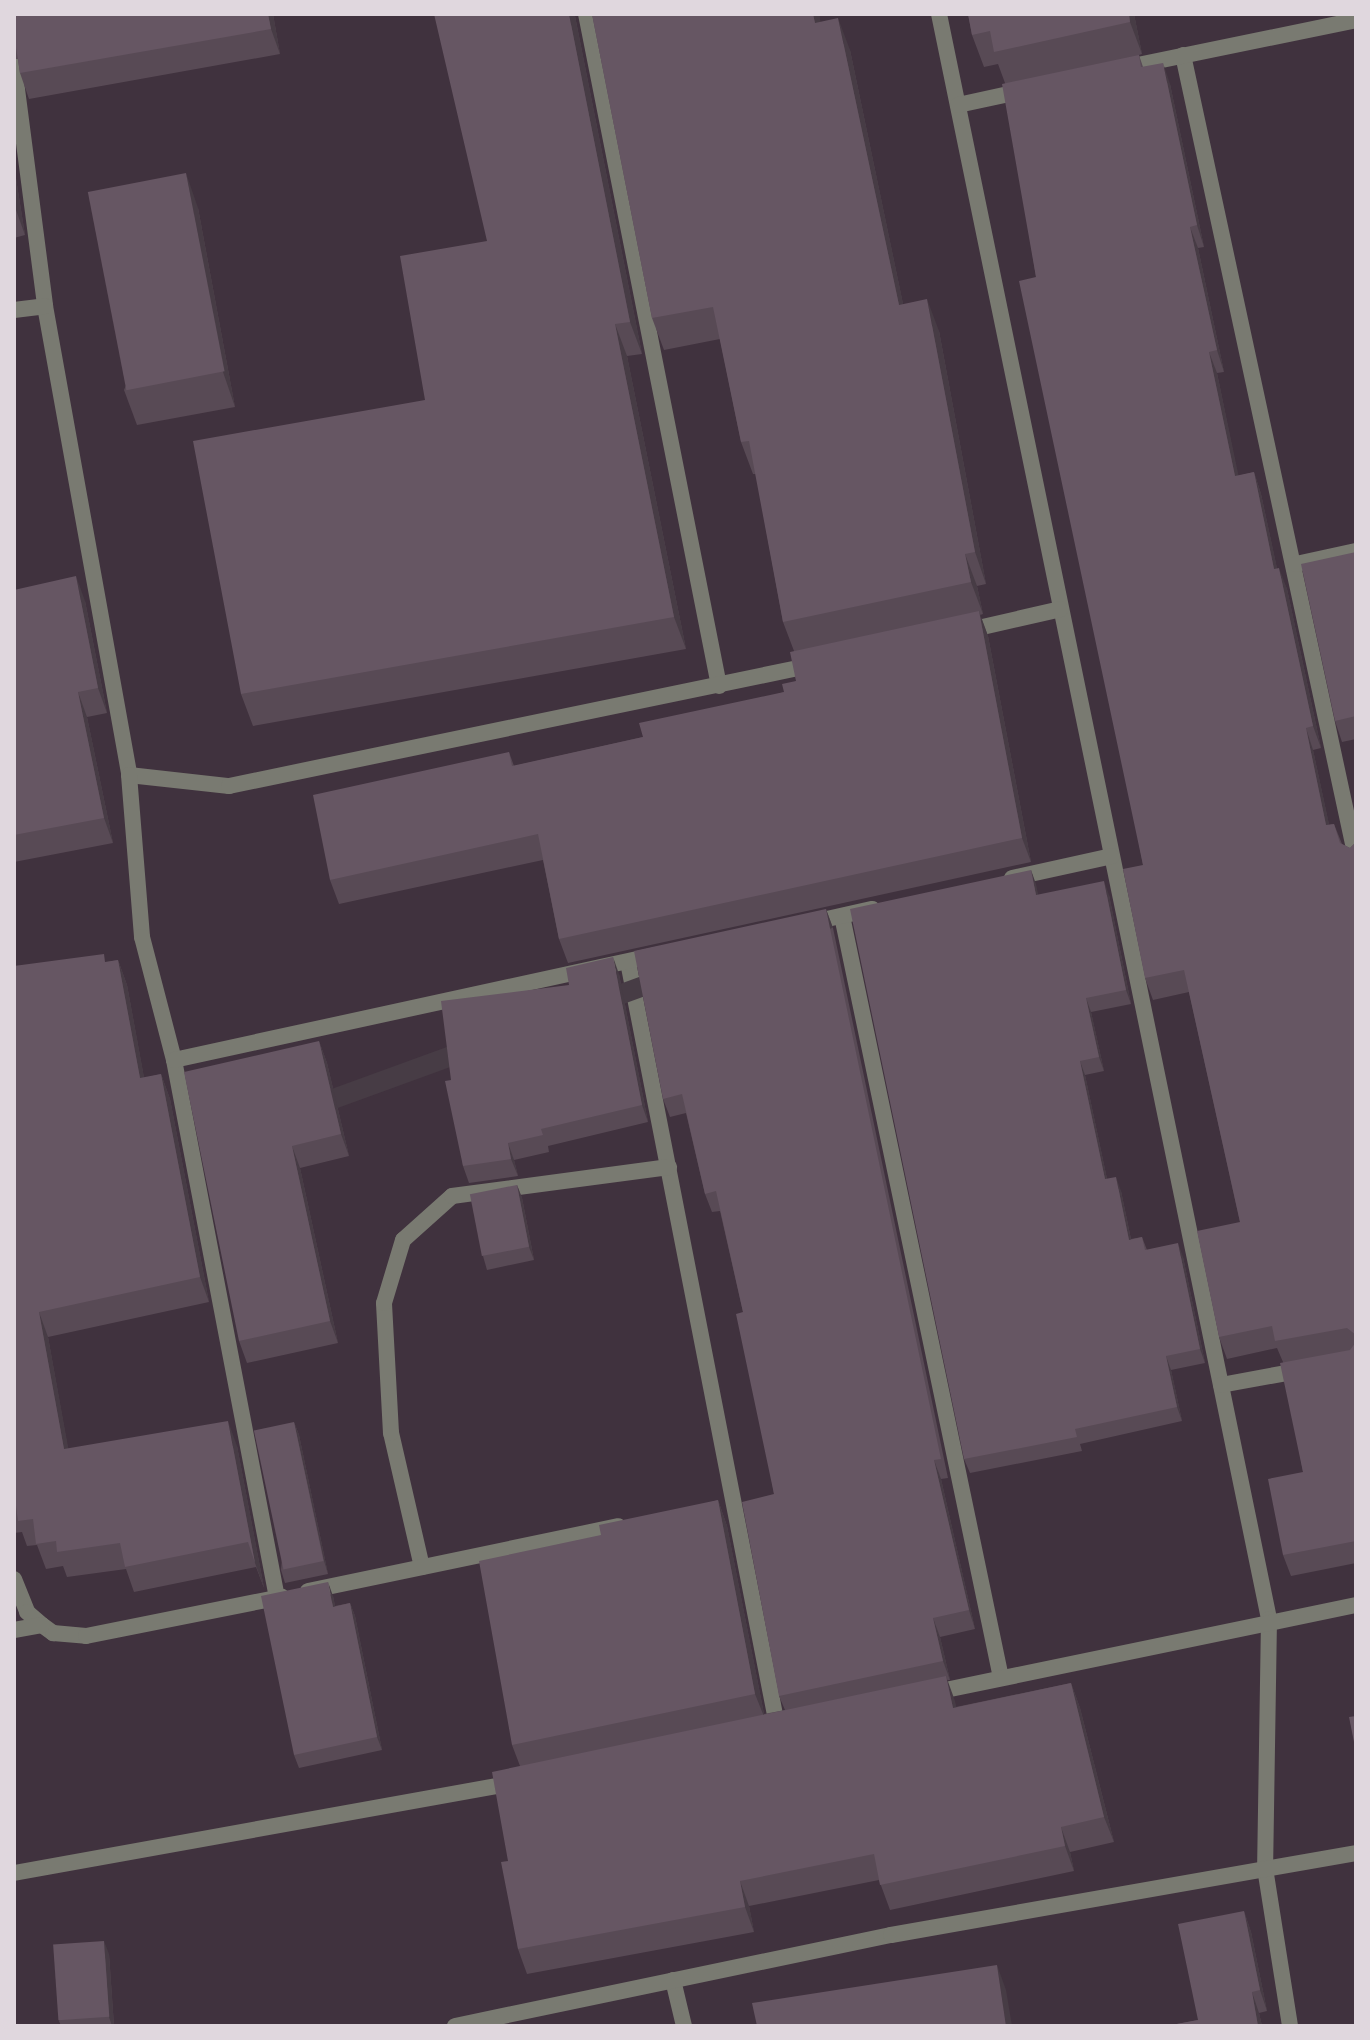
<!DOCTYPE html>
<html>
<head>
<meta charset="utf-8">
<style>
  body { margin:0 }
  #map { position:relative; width:1370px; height:2040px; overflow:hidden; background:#40323e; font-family:Barlow,sans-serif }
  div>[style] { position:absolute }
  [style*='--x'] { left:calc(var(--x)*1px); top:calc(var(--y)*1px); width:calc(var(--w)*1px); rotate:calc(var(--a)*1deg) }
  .street>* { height:16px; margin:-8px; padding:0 8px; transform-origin:8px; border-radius:8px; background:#797a71 }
  .wall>* { inset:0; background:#584a55 }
  .shaded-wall>* { inset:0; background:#473c45; transform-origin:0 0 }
  .building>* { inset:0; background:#665663; transform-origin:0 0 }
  span { translate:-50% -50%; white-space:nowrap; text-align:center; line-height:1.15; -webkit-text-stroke:6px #362834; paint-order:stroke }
  .frame { position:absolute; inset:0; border:16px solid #e0d7de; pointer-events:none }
</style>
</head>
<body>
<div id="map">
  <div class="street">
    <i style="--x:586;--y:14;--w:685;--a:78.8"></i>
    <i style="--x:939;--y:14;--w:1639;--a:78.38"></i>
    <i style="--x:1269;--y:1619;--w:249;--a:90.9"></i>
    <i style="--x:1265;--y:1868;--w:160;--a:81"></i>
    <i style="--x:1183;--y:55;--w:821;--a:77.84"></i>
    <i style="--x:14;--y:66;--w:242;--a:82.6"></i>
    <i style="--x:45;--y:306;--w:476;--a:79.8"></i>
    <i style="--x:129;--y:775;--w:101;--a:6.3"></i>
    <i style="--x:229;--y:786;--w:596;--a:-11.71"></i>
    <i style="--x:1123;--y:68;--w:238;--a:-11.6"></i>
    <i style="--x:958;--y:105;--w:66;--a:-12.2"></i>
    <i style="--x:14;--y:310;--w:31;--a:-7"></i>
    <i style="--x:1296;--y:564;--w:61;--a:-12.2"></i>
    <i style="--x:965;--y:631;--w:98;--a:-12.9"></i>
    <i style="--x:129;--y:775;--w:163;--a:85.4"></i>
    <i style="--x:142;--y:937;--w:127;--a:75.4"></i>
    <i style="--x:174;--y:1060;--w:548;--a:79.16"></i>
    <i style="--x:1012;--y:878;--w:102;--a:-12.4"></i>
    <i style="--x:842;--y:916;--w:778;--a:78.21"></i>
    <i style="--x:809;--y:923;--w:65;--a:-12.5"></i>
    <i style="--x:628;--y:962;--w:777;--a:78.95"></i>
    <i style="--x:174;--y:1060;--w:494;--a:-12.3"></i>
    <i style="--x:1221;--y:1385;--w:83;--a:-10.4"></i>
    <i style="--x:422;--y:1567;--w:138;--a:-103"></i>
    <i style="--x:391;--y:1433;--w:130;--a:-93.1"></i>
    <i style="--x:384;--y:1303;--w:66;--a:-73.2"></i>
    <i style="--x:403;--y:1240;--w:66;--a:-41.9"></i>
    <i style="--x:452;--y:1196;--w:219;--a:-7.6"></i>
    <i style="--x:14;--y:1579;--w:35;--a:68"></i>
    <i style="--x:27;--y:1612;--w:20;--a:41"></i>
    <i style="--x:42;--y:1625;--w:14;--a:36"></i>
    <i style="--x:53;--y:1633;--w:33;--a:5"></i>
    <i style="--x:86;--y:1636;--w:200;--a:-11.3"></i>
    <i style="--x:308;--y:1591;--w:317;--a:-11.8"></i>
    <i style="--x:14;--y:1630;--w:28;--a:-10"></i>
    <i style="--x:931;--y:1693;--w:434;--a:-11.7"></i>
    <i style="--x:14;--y:1873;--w:507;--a:-10.22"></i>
    <i style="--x:673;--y:1980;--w:47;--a:76.6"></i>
    <i style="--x:455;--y:2026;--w:445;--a:-11.8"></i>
    <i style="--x:891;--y:1935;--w:472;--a:-10"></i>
  </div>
  <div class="wall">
    <i style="clip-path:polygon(14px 14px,273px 14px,280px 54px,29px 99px,20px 73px,18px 59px,14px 59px)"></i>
    <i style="clip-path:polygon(592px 14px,819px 14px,820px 22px,850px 50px,903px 304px,939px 331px,986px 584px,977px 586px,983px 614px,980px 615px,988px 636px,1031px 862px,568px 963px,559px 939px,543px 860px,339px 904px,330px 880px,509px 752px,514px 766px,643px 737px,784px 692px,796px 681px,794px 651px,783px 622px,756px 474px,753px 474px,741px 442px,720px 339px,664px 350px,652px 318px)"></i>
    <i style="clip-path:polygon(968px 14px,1134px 14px,1142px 54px,1139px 55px,1143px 67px,1170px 84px,1204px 247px,1198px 248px,1224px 372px,1217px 373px,1238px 476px,1254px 472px,1261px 494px,1277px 569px,1287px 589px,1321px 748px,1313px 750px,1329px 825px,1334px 824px,1342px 844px,1350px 848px,1356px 842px,1356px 1563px,1291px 1576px,1283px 1555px,1303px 1472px,1283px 1362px,1277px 1348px,1227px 1359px,1219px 1337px,1240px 1222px,1189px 992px,1153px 1000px,1145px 978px,1143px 865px,1036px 277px,1005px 83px,998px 64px,984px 67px,972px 35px)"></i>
    <i style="clip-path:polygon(575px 16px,642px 354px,627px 356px,686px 649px,253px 726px,241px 694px,425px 400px)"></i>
    <i style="clip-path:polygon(14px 166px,25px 235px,14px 238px)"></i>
    <i style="clip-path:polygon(198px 208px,235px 407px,137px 425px,124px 390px)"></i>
    <i style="clip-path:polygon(1356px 552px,1356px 739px,1342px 742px,1335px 721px)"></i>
    <i style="clip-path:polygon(14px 590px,85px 601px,107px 713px,87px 717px,113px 843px,14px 862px)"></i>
    <i style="clip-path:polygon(1031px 870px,1038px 895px,1109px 895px,1131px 1004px,1091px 1012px,1104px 1071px,1085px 1075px,1107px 1179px,1121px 1191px,1131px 1239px,1142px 1237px,1147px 1250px,1183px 1257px,1205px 1363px,1171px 1370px,1182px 1421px,1080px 1444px,1082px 1451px,970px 1473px,964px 1459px)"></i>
    <i style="clip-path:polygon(826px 909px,833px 928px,948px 1478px,941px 1479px,975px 1629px,940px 1637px,950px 1680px,947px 1680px,956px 1707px,1071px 1683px,1080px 1708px,1114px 1842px,1070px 1852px,1074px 1871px,890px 1910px,879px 1880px,749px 1906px,754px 1932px,527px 1974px,518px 1949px,508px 1861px,520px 1766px,512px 1745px,601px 1535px,718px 1500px,727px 1526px,764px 1714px,785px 1710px,779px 1696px,774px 1494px,743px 1312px,720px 1211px,712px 1212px,705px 1194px,686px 1113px,670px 1117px,663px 1099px)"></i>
    <i style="clip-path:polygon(118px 960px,127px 985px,144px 1078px,161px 1074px,170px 1099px,209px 1302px,48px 1337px,68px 1449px,237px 1446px,264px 1588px,256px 1567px,134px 1592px,126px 1569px,67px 1577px,63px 1566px,46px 1569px,37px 1545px,27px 1546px,22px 1532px,14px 1533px,14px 966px,107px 962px)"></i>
    <i style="clip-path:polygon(619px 974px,648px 1122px,548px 1146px,549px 1152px,514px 1160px,518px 1176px,469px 1183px,463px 1166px,451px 1080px,569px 985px)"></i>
    <i style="clip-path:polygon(319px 1041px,327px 1063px,349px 1156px,300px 1168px,338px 1343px,247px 1363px,239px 1341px)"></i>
    <i style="clip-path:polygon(517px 1185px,522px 1198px,534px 1260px,487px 1270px,483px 1256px)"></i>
    <i style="clip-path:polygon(294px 1422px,299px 1435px,328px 1574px,285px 1583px,281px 1570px)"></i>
    <i style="clip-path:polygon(333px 1596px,335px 1606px,350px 1603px,355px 1616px,382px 1750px,299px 1768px,294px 1755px)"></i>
    <i style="clip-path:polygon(1244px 1911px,1251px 1932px,1267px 2011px,1259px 2013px,1262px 2026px,1166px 2026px,1198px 2020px)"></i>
    <i style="clip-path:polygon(109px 1954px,114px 2026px,61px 2026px,59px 2021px)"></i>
  </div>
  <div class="shaded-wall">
    <i style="clip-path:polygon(268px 14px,273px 14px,280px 54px,271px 29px)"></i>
    <i style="clip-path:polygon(569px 14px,576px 14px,575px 16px,642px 354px,630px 322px)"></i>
    <i style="clip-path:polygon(813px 14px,819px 14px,827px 55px,815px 23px)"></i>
    <i style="clip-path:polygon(1129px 14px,1134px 14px,1142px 54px,1130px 22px)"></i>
    <i style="clip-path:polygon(838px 18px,850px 50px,910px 337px,899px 305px)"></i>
    <i style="clip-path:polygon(1163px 63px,1170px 84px,1204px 247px,1197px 225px)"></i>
    <i style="clip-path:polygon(14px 166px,25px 235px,16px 210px,14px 200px)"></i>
    <i style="clip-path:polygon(186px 173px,198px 208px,235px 407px,223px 372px)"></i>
    <i style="clip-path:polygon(1190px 227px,1198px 248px,1224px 372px,1217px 350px)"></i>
    <i style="clip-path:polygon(927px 299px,939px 331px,986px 584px,975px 552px)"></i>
    <i style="clip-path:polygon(615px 324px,627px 356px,686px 649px,674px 617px)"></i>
    <i style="clip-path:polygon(1209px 352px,1217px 373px,1243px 497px,1235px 476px)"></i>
    <i style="clip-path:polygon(1254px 472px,1261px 494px,1282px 591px,1274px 569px)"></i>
    <i style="clip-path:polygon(965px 554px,977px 586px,983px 614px,971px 582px)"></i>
    <i style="clip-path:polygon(1279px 568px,1287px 589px,1321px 748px,1313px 726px)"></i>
    <i style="clip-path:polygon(76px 576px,85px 601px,107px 713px,98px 688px)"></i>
    <i style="clip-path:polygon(979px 611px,988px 636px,1031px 862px,1022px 838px)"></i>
    <i style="clip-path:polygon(78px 692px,87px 717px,113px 843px,104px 818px)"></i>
    <i style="clip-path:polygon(1306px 728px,1313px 750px,1334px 847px,1326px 825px)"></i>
    <i style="clip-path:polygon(1031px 870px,1036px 884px,1041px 909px,1036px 895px)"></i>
    <i style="clip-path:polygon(1104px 881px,1109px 895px,1131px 1004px,1126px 990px)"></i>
    <i style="left:826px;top:909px;width:20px;height:562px;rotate:70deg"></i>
    <i style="clip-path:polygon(613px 957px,619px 974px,648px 1122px,642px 1105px)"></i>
    <i style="clip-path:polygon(118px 960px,127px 985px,149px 1104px,140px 1078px)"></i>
    <i style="clip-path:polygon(1086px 998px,1091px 1012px,1104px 1071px,1099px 1057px)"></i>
    <i style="clip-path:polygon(319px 1041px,327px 1063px,349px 1156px,341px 1134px)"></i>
    <i style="clip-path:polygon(1080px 1061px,1085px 1075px,1110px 1193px,1105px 1179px)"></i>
    <i style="clip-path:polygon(161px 1074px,170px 1099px,209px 1302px,200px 1277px)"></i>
    <i style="clip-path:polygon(508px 1143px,514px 1160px,518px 1176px,511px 1159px)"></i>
    <i style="clip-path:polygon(292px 1146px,300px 1168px,338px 1343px,330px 1321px)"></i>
    <i style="clip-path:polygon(1116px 1177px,1121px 1191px,1134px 1254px,1129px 1240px)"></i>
    <i style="clip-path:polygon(517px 1185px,522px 1198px,534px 1260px,529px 1247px)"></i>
    <i style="clip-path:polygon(1178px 1243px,1183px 1257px,1205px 1363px,1200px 1349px)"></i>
    <i style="clip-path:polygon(39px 1312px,48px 1337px,73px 1474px,64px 1449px)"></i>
    <i style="clip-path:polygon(1166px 1356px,1171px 1370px,1182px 1421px,1177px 1407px)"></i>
    <i style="clip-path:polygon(228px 1421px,237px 1446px,264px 1588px,255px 1563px)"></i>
    <i style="clip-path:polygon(294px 1422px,299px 1435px,328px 1574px,324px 1561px)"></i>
    <i style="clip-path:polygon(934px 1460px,941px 1479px,975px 1629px,969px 1610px)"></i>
    <i style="clip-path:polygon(718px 1500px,727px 1526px,765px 1719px,755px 1694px)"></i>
    <i style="clip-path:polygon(328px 1582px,333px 1596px,338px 1620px,333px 1607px)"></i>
    <i style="clip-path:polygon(350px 1603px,355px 1616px,382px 1750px,377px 1737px)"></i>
    <i style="clip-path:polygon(933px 1618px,940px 1637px,950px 1680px,943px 1661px)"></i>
    <i style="clip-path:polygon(946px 1676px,955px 1701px,962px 1733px,953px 1708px)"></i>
    <i style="clip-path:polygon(1071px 1683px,1080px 1708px,1114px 1842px,1104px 1817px)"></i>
    <i style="clip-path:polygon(1061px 1827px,1070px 1852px,1074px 1871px,1065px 1846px)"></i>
    <i style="clip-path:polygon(740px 1881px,749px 1906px,754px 1932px,745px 1907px)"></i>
    <i style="clip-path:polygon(1244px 1911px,1251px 1932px,1267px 2011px,1260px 1990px)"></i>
    <i style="clip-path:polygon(104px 1941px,109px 1954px,114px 2026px,112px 2026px,109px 2017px)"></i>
    <i style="clip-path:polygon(997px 1965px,1006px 1990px,1012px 2026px,1006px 2026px)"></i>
    <i style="clip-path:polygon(1252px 1992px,1259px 2013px,1262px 2026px,1258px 2026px)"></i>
  </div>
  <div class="building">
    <i style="clip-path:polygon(14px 14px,268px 14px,271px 29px,20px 73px,14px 35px)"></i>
    <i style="clip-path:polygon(434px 14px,569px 14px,630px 322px,615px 324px,674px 617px,241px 694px,193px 441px,425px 400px,400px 256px,487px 241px)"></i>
    <i style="clip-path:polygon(592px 14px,813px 14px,815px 23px,838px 18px,899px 305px,927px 299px,975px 552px,965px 554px,971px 582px,783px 622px,749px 441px,741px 442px,713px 307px,652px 318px)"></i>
    <i style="clip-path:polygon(968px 14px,1129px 14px,1130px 22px,994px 52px,990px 31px,972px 35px)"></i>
    <i style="clip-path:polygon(1139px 55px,1141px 67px,1163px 63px,1197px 225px,1190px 227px,1217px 350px,1209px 352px,1235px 476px,1254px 472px,1274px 569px,1279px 568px,1313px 726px,1306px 728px,1326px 825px,1334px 824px,1340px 843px,1350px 848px,1356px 842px,1356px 1335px,1347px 1328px,1275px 1341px,1272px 1326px,1219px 1337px,1197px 1231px,1240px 1222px,1184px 970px,1145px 978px,1123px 869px,1143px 865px,1019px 281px,1036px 277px,1002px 84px)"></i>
    <i style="left:186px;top:173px;width:202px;height:100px;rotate:79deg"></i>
    <i style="clip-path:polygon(1356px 552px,1356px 716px,1335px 721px,1301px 564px)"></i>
    <i style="clip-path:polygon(76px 576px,98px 688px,78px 692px,104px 818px,14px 835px,14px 590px)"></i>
    <i style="clip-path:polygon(979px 611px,1022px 838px,559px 939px,538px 834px,330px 880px,313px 795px,509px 752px,512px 766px,643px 737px,639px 723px,784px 692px,782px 684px,796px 681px,790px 652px)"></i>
    <i style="clip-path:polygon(1031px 870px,1036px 895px,1104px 881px,1126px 990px,1086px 998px,1099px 1057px,1080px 1061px,1105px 1179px,1116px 1177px,1129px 1240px,1142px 1237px,1145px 1250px,1178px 1243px,1200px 1349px,1166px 1356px,1177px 1407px,1075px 1429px,1077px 1437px,964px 1459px,850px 909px)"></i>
    <i style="clip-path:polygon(826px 909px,941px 1459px,934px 1460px,969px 1610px,933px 1618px,943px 1661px,779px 1696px,742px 1502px,774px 1494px,736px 1314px,743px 1312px,716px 1191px,705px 1194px,682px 1094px,663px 1099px,634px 951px)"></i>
    <i style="clip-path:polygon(104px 954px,105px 962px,118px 960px,140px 1078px,161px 1074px,200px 1277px,39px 1312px,64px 1449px,228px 1421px,255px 1563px,248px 1542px,125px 1567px,120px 1543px,57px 1552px,56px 1541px,36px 1544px,33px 1519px,18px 1521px,16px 1506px,14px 1506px,14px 966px)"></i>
    <i style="clip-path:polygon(613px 957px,642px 1105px,541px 1129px,543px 1135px,508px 1143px,511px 1159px,463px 1166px,445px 1081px,451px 1080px,441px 1001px,569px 985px,566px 968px)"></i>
    <i style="clip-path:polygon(319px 1041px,341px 1134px,292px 1146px,330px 1321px,239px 1341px,184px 1072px)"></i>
    <i style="left:517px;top:1185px;width:63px;height:48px;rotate:79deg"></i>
    <i style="clip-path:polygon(1356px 1342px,1356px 1541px,1283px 1555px,1268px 1479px,1303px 1472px,1280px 1363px,1350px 1350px)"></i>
    <i style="left:294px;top:1422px;width:142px;height:41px;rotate:78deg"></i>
    <i style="clip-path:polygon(718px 1500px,755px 1694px,512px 1745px,479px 1561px,601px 1535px,599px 1525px)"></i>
    <i style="clip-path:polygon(328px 1582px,333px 1607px,350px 1603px,377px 1737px,294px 1755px,261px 1596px)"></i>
    <i style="clip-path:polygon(946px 1676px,953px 1708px,1071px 1683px,1104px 1817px,1061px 1827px,1065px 1846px,880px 1885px,874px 1854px,740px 1881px,745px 1907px,518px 1949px,501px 1862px,508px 1861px,492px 1772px)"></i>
    <i style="clip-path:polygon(1356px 1716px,1356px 1752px,1349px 1717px)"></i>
    <i style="clip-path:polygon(1244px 1911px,1260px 1990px,1252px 1992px,1258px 2026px,1166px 2026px,1198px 2020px,1178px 1924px)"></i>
    <i style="left:104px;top:1941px;width:76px;height:51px;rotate:86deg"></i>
    <i style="clip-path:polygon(997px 1965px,1006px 2026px,757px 2026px,752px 2003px)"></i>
  </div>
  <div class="frame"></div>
</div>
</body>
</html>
